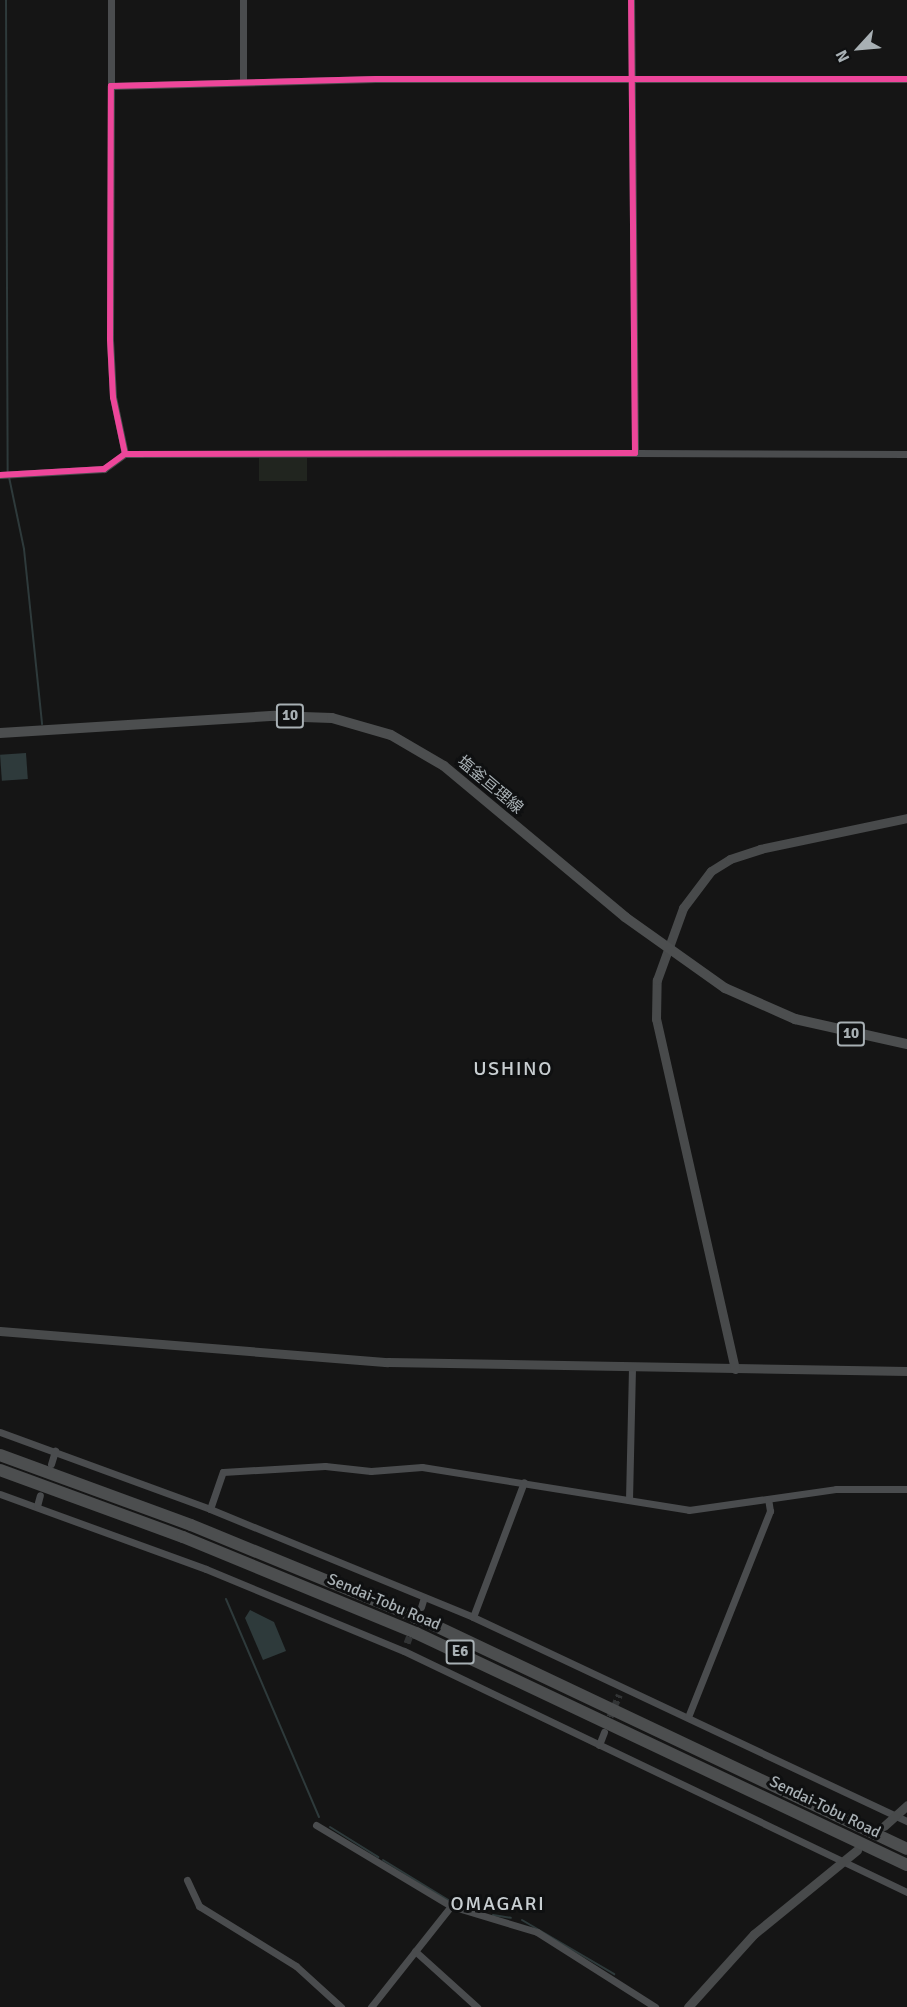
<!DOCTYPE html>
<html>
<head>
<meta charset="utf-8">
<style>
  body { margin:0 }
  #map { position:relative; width:907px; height:2007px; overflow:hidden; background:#151515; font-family:Signika,"Noto Sans JP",sans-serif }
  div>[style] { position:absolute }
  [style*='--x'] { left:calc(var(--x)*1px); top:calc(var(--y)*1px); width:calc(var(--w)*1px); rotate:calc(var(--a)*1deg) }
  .green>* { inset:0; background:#21251f; transform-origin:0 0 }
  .water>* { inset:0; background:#2e3a3b; transform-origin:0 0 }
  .stream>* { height:2px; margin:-1px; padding:0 1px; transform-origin:1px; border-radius:1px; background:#2e3a3b }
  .street-tunnel>* { height:7px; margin-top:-3.5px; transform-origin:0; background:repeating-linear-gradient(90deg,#323435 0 7px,transparent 0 10.5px) }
  .street>* { height:7px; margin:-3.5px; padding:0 3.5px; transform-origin:3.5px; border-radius:3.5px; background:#4a4c4e }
  .secondary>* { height:9px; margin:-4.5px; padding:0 4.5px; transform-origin:4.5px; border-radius:4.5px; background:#484a4b }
  .primary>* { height:10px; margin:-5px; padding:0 5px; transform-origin:5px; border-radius:5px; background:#4c4e4f }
  .highway>* { height:12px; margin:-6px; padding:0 6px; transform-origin:6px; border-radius:6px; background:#4c4e4f }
  .cycleway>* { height:6px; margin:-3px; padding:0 3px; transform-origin:3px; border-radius:3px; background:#ed469a }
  span { translate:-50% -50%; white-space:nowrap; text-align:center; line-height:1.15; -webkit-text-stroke:6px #0f1011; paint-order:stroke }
  .shield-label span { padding:2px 4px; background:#0f1011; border:2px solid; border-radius:4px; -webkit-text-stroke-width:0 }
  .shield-label { font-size:15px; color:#a8b0b4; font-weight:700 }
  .street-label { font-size:16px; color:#a8b0b4 }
  .quarter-label { font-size:20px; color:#c8ced1; letter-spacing:1.5px }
  .north { position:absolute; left:829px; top:18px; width:60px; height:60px; -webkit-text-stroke:4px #0f1011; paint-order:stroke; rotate:244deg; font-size:16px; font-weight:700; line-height:24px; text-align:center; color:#a8b0b4 }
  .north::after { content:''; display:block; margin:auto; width:21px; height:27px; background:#a8b0b4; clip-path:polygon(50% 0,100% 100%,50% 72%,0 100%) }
</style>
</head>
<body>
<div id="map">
  <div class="green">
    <i style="left:259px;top:458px;width:48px;height:23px"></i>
  </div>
  <div class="water">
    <i style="left:26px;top:753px;width:26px;height:26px;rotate:86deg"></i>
    <i style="clip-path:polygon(250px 1610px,274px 1622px,286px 1651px,263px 1660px,245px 1618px)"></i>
  </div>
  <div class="stream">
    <i style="--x:6;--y:0;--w:472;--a:89.8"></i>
    <i style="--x:9;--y:477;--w:74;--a:78.2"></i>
    <i style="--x:24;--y:549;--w:176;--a:84.1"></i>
    <i style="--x:226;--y:1599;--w:237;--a:66.9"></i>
    <i style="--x:330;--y:1827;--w:57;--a:32"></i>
    <i style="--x:383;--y:1860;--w:79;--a:31.5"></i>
    <i style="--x:450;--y:1901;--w:24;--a:19"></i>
    <i style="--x:493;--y:1915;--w:18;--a:9"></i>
    <i style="--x:522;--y:1920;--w:107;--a:30.4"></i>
  </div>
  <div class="street-tunnel">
    <i style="--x:407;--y:1643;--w:30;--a:-69"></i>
    <i style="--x:606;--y:1726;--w:34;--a:-67"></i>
  </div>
  <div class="street">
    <i style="--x:243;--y:81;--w:81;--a:-90"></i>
    <i style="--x:111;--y:86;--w:86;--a:-90"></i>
    <i style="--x:635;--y:453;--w:272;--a:0.2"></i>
    <i style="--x:125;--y:454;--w:58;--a:-101.9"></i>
    <i style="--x:113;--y:397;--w:58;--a:-93"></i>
    <i style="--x:110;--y:339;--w:253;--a:-89.8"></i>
    <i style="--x:111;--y:86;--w:265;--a:-1.5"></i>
    <i style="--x:376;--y:79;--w:531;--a:0"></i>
    <i style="--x:0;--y:475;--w:104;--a:-3.3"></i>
    <i style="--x:104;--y:469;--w:26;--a:-36"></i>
    <i style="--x:125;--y:454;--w:510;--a:-0.11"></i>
    <i style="--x:635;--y:453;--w:453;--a:-90.5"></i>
    <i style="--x:0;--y:1432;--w:224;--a:20.1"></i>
    <i style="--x:210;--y:1509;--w:284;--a:22.3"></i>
    <i style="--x:473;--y:1617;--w:480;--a:25.2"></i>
    <i style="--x:51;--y:1464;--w:14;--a:-73"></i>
    <i style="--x:0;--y:1494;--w:219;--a:20"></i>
    <i style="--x:206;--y:1569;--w:214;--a:22.5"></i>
    <i style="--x:404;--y:1651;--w:558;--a:25.6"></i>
    <i style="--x:629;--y:1500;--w:134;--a:-88.7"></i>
    <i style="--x:37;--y:1506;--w:11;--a:-75"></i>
    <i style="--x:210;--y:1509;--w:39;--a:-71"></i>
    <i style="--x:223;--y:1472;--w:102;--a:-3.4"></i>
    <i style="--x:325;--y:1466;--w:46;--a:6.2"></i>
    <i style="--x:371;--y:1471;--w:51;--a:-4.5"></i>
    <i style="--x:422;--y:1467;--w:270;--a:9.1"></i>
    <i style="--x:689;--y:1510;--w:148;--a:-8.1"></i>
    <i style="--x:836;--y:1489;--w:71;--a:0"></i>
    <i style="--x:421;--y:1607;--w:10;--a:-73"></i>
    <i style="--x:473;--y:1617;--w:144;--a:-69.3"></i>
    <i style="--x:688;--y:1717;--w:222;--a:-68.3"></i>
    <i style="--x:770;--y:1511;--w:12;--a:-99"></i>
    <i style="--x:599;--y:1745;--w:14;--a:-69"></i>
    <i style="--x:316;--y:1825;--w:157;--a:31"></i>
    <i style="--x:187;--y:1880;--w:29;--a:65"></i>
    <i style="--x:199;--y:1906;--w:114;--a:31.7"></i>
    <i style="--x:296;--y:1966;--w:61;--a:42.3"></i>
    <i style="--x:415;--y:1951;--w:84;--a:42.1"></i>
    <i style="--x:371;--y:2007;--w:129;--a:-51.6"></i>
    <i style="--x:451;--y:1906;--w:90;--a:16.8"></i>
    <i style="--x:537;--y:1932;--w:140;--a:32.4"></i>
  </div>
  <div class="secondary">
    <i style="--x:0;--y:1331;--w:389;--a:4.6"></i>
    <i style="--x:388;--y:1362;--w:519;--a:0.99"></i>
    <i style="--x:735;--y:1369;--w:359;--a:-102.7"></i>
    <i style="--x:656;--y:1019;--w:39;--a:-89"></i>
    <i style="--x:657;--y:980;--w:77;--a:-70.1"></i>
    <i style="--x:683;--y:908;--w:46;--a:-52.9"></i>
    <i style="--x:711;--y:871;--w:22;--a:-32"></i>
    <i style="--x:730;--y:859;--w:32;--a:-18"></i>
    <i style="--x:760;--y:849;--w:150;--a:-11.9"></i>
    <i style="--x:884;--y:1826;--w:31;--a:-42"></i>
    <i style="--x:688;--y:2007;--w:98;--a:-47.9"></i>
    <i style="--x:754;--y:1934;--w:133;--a:-39.2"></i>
  </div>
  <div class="primary">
    <i style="--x:0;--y:733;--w:275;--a:-3.6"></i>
    <i style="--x:274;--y:716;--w:58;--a:2"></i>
    <i style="--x:332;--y:718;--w:61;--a:16.1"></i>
    <i style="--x:391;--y:735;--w:61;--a:30.3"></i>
    <i style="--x:444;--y:766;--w:236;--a:39.8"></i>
    <i style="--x:625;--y:917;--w:123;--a:35.4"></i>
    <i style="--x:725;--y:988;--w:77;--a:23.9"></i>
    <i style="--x:795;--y:1019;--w:115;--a:12.6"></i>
  </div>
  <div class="highway">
    <i style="--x:0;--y:1455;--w:203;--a:20.1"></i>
    <i style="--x:191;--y:1525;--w:251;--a:22.3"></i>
    <i style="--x:423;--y:1620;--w:535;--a:25.32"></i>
    <i style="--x:0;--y:1470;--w:195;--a:20.1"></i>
    <i style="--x:183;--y:1537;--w:252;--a:22.4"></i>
    <i style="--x:416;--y:1633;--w:543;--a:25.29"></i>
  </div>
  <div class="cycleway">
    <i style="--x:125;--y:454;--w:58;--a:-101.9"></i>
    <i style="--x:113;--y:397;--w:58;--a:-93"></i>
    <i style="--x:110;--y:339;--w:253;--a:-89.8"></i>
    <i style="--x:111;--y:86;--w:265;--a:-1.5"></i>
    <i style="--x:376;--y:79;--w:531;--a:0"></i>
    <i style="--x:0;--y:475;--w:104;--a:-3.3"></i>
    <i style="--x:104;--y:469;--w:26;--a:-36"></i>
    <i style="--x:125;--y:454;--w:510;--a:-0.11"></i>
    <i style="--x:635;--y:453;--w:453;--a:-90.5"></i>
  </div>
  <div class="shield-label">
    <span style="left:290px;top:716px">10</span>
    <span style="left:851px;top:1034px">10</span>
    <span style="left:460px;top:1652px">E6</span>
  </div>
  <div class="street-label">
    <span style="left:490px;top:785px;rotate:40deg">塩釜亘理線</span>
    <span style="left:384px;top:1602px;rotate:23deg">Sendai-Tobu Road</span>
    <span style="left:825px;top:1807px;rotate:26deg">Sendai-Tobu Road</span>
  </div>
  <div class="quarter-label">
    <span style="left:513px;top:1068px">USHINO</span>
    <span style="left:498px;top:1903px">OMAGARI</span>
  </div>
  <div class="north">N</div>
</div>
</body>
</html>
